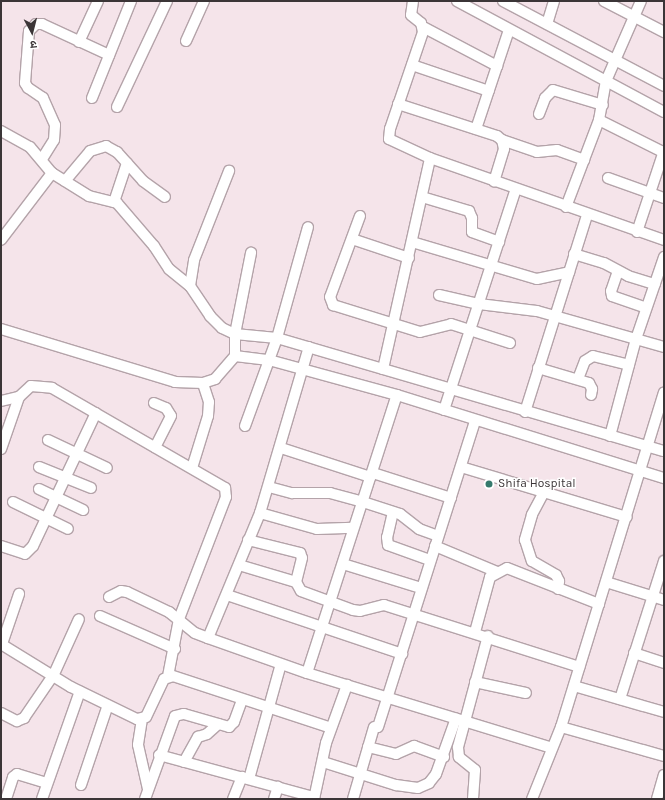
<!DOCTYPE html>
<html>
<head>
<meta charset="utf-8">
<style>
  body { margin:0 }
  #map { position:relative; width:665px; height:800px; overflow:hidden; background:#f5e4ea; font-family:Karla,"Noto Sans Devanagari",sans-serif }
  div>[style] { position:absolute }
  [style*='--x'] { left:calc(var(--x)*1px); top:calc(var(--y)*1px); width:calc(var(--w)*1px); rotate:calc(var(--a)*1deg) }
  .roads { filter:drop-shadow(1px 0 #b4a3a9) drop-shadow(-1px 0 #b4a3a9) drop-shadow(0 1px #b4a3a9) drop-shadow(0 -1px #b4a3a9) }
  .minor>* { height:10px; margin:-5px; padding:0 5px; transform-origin:5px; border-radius:5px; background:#fff }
  .dots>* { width:11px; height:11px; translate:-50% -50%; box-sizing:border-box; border:2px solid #fff; border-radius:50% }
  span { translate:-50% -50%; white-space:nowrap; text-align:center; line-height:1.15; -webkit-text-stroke:3px #fff; paint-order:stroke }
  .poi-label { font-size:12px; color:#3b3537 }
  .left { translate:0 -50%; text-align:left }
  .frame { position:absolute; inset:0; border:2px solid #3b3537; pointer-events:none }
  .north { position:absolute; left:12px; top:12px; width:40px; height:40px; -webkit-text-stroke:3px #fff; paint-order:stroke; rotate:173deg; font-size:11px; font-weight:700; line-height:16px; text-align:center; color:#3b3537 }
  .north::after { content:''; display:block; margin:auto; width:14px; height:18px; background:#3b3537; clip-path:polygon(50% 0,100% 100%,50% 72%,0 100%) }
</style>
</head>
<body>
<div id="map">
  <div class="roads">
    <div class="minor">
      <i style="--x:413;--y:1;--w:14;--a:98"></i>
      <i style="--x:411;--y:15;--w:13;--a:39"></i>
      <i style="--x:421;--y:23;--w:9;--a:77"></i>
      <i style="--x:423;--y:32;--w:102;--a:108.8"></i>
      <i style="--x:390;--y:129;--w:10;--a:96"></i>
      <i style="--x:389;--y:139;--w:45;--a:24.9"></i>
      <i style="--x:430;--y:158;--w:248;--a:19.3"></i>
      <i style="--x:457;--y:1;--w:235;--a:28.2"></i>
      <i style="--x:503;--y:1;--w:182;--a:27.8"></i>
      <i style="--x:604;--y:1;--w:68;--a:27.3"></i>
      <i style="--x:547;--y:24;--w:24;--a:-73"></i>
      <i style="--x:423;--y:27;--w:84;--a:27.8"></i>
      <i style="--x:186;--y:41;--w:44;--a:-65.8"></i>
      <i style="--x:79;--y:42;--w:45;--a:-65.1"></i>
      <i style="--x:412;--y:65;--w:81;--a:18.7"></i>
      <i style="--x:92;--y:98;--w:105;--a:-68.1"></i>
      <i style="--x:398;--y:104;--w:104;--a:17.9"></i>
      <i style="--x:497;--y:136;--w:6;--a:39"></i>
      <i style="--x:502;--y:140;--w:9;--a:77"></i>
      <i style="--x:504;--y:149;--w:34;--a:107"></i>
      <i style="--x:117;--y:107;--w:117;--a:-64.7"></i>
      <i style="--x:539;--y:114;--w:17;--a:-69"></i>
      <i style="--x:545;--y:98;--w:11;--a:-45"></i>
      <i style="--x:553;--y:90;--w:52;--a:16.7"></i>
      <i style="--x:599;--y:120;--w:72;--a:26.6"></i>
      <i style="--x:476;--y:129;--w:104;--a:-71.6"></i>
      <i style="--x:1;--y:131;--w:33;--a:29"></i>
      <i style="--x:30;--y:147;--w:34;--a:50"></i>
      <i style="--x:52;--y:173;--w:84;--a:127.3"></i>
      <i style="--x:502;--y:140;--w:37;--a:19"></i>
      <i style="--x:537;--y:152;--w:20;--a:-6"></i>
      <i style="--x:557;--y:150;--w:29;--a:20"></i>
      <i style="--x:42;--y:159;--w:22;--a:-58"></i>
      <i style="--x:54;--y:140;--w:15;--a:-86"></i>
      <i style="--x:55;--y:125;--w:30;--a:-114"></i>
      <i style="--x:43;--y:98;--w:18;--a:-146"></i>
      <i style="--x:28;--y:88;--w:6;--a:-121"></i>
      <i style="--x:25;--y:83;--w:52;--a:-85.6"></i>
      <i style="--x:29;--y:31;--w:10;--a:-45"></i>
      <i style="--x:36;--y:24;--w:6;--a:0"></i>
      <i style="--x:42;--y:24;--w:74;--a:24.8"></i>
      <i style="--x:52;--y:173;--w:44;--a:31.9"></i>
      <i style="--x:89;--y:196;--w:29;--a:14"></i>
      <i style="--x:117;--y:203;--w:57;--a:49.3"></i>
      <i style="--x:154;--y:246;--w:27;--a:57"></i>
      <i style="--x:169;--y:269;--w:27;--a:39"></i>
      <i style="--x:190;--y:286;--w:36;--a:56"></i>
      <i style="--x:210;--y:316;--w:17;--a:45"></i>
      <i style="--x:222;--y:328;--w:14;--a:25"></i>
      <i style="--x:235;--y:334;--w:42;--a:5.4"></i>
      <i style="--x:277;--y:338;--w:403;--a:16.3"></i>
      <i style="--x:608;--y:178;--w:59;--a:19.7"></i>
      <i style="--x:65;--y:181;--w:39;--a:-50"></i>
      <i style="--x:90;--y:151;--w:17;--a:-17"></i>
      <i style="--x:106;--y:146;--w:13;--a:29"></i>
      <i style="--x:117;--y:152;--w:39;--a:48"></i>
      <i style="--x:143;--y:181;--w:27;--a:36"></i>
      <i style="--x:422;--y:197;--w:49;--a:16.6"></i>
      <i style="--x:469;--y:211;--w:8;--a:67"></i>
      <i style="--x:472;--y:218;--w:14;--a:90"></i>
      <i style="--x:472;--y:232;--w:29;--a:20"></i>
      <i style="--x:114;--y:202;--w:41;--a:-71.6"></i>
      <i style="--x:566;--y:207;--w:93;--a:-69.2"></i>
      <i style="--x:599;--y:120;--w:40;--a:-80"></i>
      <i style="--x:606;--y:81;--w:87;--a:-66.4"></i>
      <i style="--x:360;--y:216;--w:86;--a:110.3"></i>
      <i style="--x:330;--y:297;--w:9;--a:69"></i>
      <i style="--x:333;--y:305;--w:91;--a:17.2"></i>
      <i style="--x:420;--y:332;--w:32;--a:-14"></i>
      <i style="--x:451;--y:324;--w:62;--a:17.9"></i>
      <i style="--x:637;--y:232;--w:85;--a:-71.6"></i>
      <i style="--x:352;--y:239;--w:60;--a:18.4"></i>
      <i style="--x:412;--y:242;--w:130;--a:16.5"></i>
      <i style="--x:537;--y:279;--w:33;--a:-12"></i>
      <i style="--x:574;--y:254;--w:31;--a:17"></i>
      <i style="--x:604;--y:263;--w:27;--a:28"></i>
      <i style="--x:628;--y:276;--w:28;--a:17"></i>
      <i style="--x:618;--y:271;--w:21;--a:109"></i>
      <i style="--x:611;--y:291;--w:5;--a:79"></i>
      <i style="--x:612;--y:296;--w:36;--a:19"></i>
      <i style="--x:190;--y:286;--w:26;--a:-81"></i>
      <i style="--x:194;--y:260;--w:96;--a:-68.5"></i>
      <i style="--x:439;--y:295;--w:41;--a:12.7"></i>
      <i style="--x:479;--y:304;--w:58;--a:6.9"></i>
      <i style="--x:537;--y:311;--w:132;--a:15.8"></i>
      <i style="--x:1;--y:329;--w:182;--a:16.9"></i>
      <i style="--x:175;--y:382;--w:28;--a:2"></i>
      <i style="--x:203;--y:383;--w:13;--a:-18"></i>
      <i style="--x:215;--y:379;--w:30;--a:-49"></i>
      <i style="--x:235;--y:356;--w:34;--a:7"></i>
      <i style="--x:269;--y:360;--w:133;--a:15.3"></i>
      <i style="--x:397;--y:395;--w:280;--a:17.3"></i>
      <i style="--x:235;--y:356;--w:22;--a:-90"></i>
      <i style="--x:235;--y:334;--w:83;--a:-78.8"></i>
      <i style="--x:538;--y:368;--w:53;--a:16.4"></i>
      <i style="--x:589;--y:383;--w:7;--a:63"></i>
      <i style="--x:592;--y:389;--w:6;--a:99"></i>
      <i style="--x:383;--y:369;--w:216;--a:-77.4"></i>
      <i style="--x:578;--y:379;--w:19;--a:-69"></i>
      <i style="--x:585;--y:361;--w:9;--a:-32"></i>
      <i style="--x:593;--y:356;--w:37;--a:14"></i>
      <i style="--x:1;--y:401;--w:18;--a:-13"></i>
      <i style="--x:19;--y:397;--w:16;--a:-43"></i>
      <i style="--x:31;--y:386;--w:21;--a:5"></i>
      <i style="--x:52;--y:388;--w:200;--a:30"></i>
      <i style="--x:225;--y:488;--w:9;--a:84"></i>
      <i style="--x:226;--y:497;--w:131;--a:111.1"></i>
      <i style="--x:179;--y:619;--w:58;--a:100.9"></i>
      <i style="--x:154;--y:403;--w:13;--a:23"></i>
      <i style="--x:166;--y:408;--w:9;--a:58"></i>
      <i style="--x:171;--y:416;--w:35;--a:117"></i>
      <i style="--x:444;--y:410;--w:232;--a:-72"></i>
      <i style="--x:525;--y:412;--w:207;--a:-72.5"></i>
      <i style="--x:245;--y:426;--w:94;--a:-70"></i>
      <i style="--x:277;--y:338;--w:115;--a:-74.4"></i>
      <i style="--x:610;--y:436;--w:100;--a:-75"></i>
      <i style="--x:636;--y:339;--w:87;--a:-71.1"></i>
      <i style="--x:48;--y:440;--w:65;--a:25.4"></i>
      <i style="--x:281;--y:448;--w:94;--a:18"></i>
      <i style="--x:1;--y:449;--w:55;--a:-70.9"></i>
      <i style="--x:39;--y:467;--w:56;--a:22"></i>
      <i style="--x:461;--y:467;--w:173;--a:16.8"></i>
      <i style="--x:192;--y:468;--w:54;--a:-72.9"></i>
      <i style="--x:208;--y:416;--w:14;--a:-86"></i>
      <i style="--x:209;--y:402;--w:20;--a:-108"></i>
      <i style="--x:373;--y:473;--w:82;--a:17.8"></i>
      <i style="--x:269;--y:487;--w:24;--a:15"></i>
      <i style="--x:292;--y:493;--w:38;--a:0"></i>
      <i style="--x:330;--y:493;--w:34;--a:15"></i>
      <i style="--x:363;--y:502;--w:39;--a:18"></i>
      <i style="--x:400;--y:514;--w:24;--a:38"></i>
      <i style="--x:419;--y:529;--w:20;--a:20"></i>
      <i style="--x:39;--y:489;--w:49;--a:25.5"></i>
      <i style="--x:544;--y:492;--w:26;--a:118"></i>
      <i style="--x:532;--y:515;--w:26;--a:106"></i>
      <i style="--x:525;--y:540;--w:22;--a:72"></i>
      <i style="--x:532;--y:561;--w:28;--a:30"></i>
      <i style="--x:556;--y:575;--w:7;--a:63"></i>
      <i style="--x:559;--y:581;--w:8;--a:97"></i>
      <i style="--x:13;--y:502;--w:61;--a:26.1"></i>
      <i style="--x:393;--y:512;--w:26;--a:103"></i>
      <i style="--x:387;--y:537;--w:8;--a:83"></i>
      <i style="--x:388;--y:545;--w:45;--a:19.7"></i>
      <i style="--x:260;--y:513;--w:59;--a:15.7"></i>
      <i style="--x:317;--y:529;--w:36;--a:-2"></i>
      <i style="--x:248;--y:540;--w:54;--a:14"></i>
      <i style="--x:300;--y:553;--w:5;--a:68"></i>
      <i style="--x:302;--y:558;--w:25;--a:104"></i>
      <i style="--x:296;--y:582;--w:10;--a:61"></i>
      <i style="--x:301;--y:591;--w:55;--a:20.1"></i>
      <i style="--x:353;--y:610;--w:7;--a:8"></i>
      <i style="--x:360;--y:611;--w:25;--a:-14"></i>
      <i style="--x:384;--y:605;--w:205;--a:17.6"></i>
      <i style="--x:1;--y:546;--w:25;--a:18"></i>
      <i style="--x:25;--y:554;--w:11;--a:-45"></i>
      <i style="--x:33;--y:546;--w:147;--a:-64.7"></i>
      <i style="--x:435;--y:546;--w:67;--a:22.8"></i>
      <i style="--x:343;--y:564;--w:82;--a:17.1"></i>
      <i style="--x:239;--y:565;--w:59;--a:16.6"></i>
      <i style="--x:606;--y:582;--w:61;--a:17.2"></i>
      <i style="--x:227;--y:595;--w:185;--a:18.6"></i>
      <i style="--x:109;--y:597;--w:13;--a:-27"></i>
      <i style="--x:121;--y:591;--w:6;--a:9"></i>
      <i style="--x:127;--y:592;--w:47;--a:25.5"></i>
      <i style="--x:169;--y:612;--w:33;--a:39"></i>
      <i style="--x:195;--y:633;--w:14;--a:21"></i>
      <i style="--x:208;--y:638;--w:105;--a:19.5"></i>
      <i style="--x:307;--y:673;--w:256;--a:17"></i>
      <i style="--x:100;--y:616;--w:82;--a:23.7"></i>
      <i style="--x:475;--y:632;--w:57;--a:-74.7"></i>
      <i style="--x:490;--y:577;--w:19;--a:-28"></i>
      <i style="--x:507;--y:568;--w:99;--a:21.4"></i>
      <i style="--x:208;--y:638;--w:135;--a:-67.4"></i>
      <i style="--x:260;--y:513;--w:173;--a:-73.6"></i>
      <i style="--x:1;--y:644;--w:82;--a:31.6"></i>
      <i style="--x:71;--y:687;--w:73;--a:25.9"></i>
      <i style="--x:137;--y:719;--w:9;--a:-13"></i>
      <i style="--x:146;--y:717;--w:42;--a:-64.7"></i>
      <i style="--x:164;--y:679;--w:9;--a:-18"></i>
      <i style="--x:173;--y:676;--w:166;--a:18.2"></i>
      <i style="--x:2;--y:644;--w:53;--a:-71.2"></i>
      <i style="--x:634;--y:653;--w:32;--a:18"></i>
      <i style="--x:307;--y:673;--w:292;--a:-72.1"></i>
      <i style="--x:475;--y:682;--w:52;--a:12.2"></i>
      <i style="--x:574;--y:686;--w:94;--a:16.1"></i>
      <i style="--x:620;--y:699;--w:145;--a:-72.3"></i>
      <i style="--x:1;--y:713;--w:18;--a:27"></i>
      <i style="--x:17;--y:721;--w:8;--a:-23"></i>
      <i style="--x:24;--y:718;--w:53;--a:-55.7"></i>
      <i style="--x:54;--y:674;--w:60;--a:-65.6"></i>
      <i style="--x:142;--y:719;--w:26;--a:99"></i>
      <i style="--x:138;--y:745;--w:45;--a:77.2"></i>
      <i style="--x:378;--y:727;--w:321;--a:-72.4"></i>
      <i style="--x:561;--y:727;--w:107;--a:15.7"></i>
      <i style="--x:368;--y:747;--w:29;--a:14"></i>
      <i style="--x:396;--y:754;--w:20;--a:-24"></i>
      <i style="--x:414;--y:746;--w:32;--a:20"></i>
      <i style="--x:159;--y:755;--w:161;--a:15.2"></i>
      <i style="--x:184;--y:762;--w:29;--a:-61"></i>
      <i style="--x:198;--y:737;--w:9;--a:-18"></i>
      <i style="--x:207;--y:734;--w:15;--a:-42"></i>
      <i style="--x:323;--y:762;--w:77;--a:17.5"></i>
      <i style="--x:396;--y:785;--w:22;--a:8"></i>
      <i style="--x:418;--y:788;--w:12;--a:-24"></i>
      <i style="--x:429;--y:783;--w:11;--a:-52"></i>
      <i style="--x:436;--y:774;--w:59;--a:-70.3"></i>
      <i style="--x:249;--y:779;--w:119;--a:-74.5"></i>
      <i style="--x:81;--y:785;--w:84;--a:-71.4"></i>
      <i style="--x:6;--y:799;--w:23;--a:-72"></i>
      <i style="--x:13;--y:777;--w:5;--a:-37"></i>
      <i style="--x:17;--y:774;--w:31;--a:17"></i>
      <i style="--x:42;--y:799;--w:114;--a:-70.6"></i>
      <i style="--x:145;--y:799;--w:88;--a:-70.1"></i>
      <i style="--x:175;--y:716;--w:9;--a:-13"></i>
      <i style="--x:184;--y:714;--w:47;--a:16.1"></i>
      <i style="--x:229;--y:727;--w:7;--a:-45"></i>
      <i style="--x:234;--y:722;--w:23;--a:-70"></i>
      <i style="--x:233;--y:799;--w:24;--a:-68"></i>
      <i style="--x:274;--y:799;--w:13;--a:-72"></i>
      <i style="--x:314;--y:799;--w:57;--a:-77.9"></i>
      <i style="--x:326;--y:743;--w:62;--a:-70.1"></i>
      <i style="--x:353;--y:799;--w:75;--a:-73.7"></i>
      <i style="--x:473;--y:799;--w:29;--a:-86"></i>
      <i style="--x:475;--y:770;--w:21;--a:-141"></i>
      <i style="--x:459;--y:757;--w:10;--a:-96"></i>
      <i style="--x:458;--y:747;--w:115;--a:-74.9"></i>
      <i style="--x:532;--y:799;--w:78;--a:-68.1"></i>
      <i style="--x:561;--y:727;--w:350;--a:-72.9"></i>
      <i style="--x:657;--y:799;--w:25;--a:-74"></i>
    </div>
  </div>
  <div class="dots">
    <i style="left:489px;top:484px;background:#357a6d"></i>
  </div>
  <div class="poi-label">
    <span class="left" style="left:498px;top:484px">Shifa Hospital</span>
  </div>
  <div class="frame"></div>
  <div class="north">उ</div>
</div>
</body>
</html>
